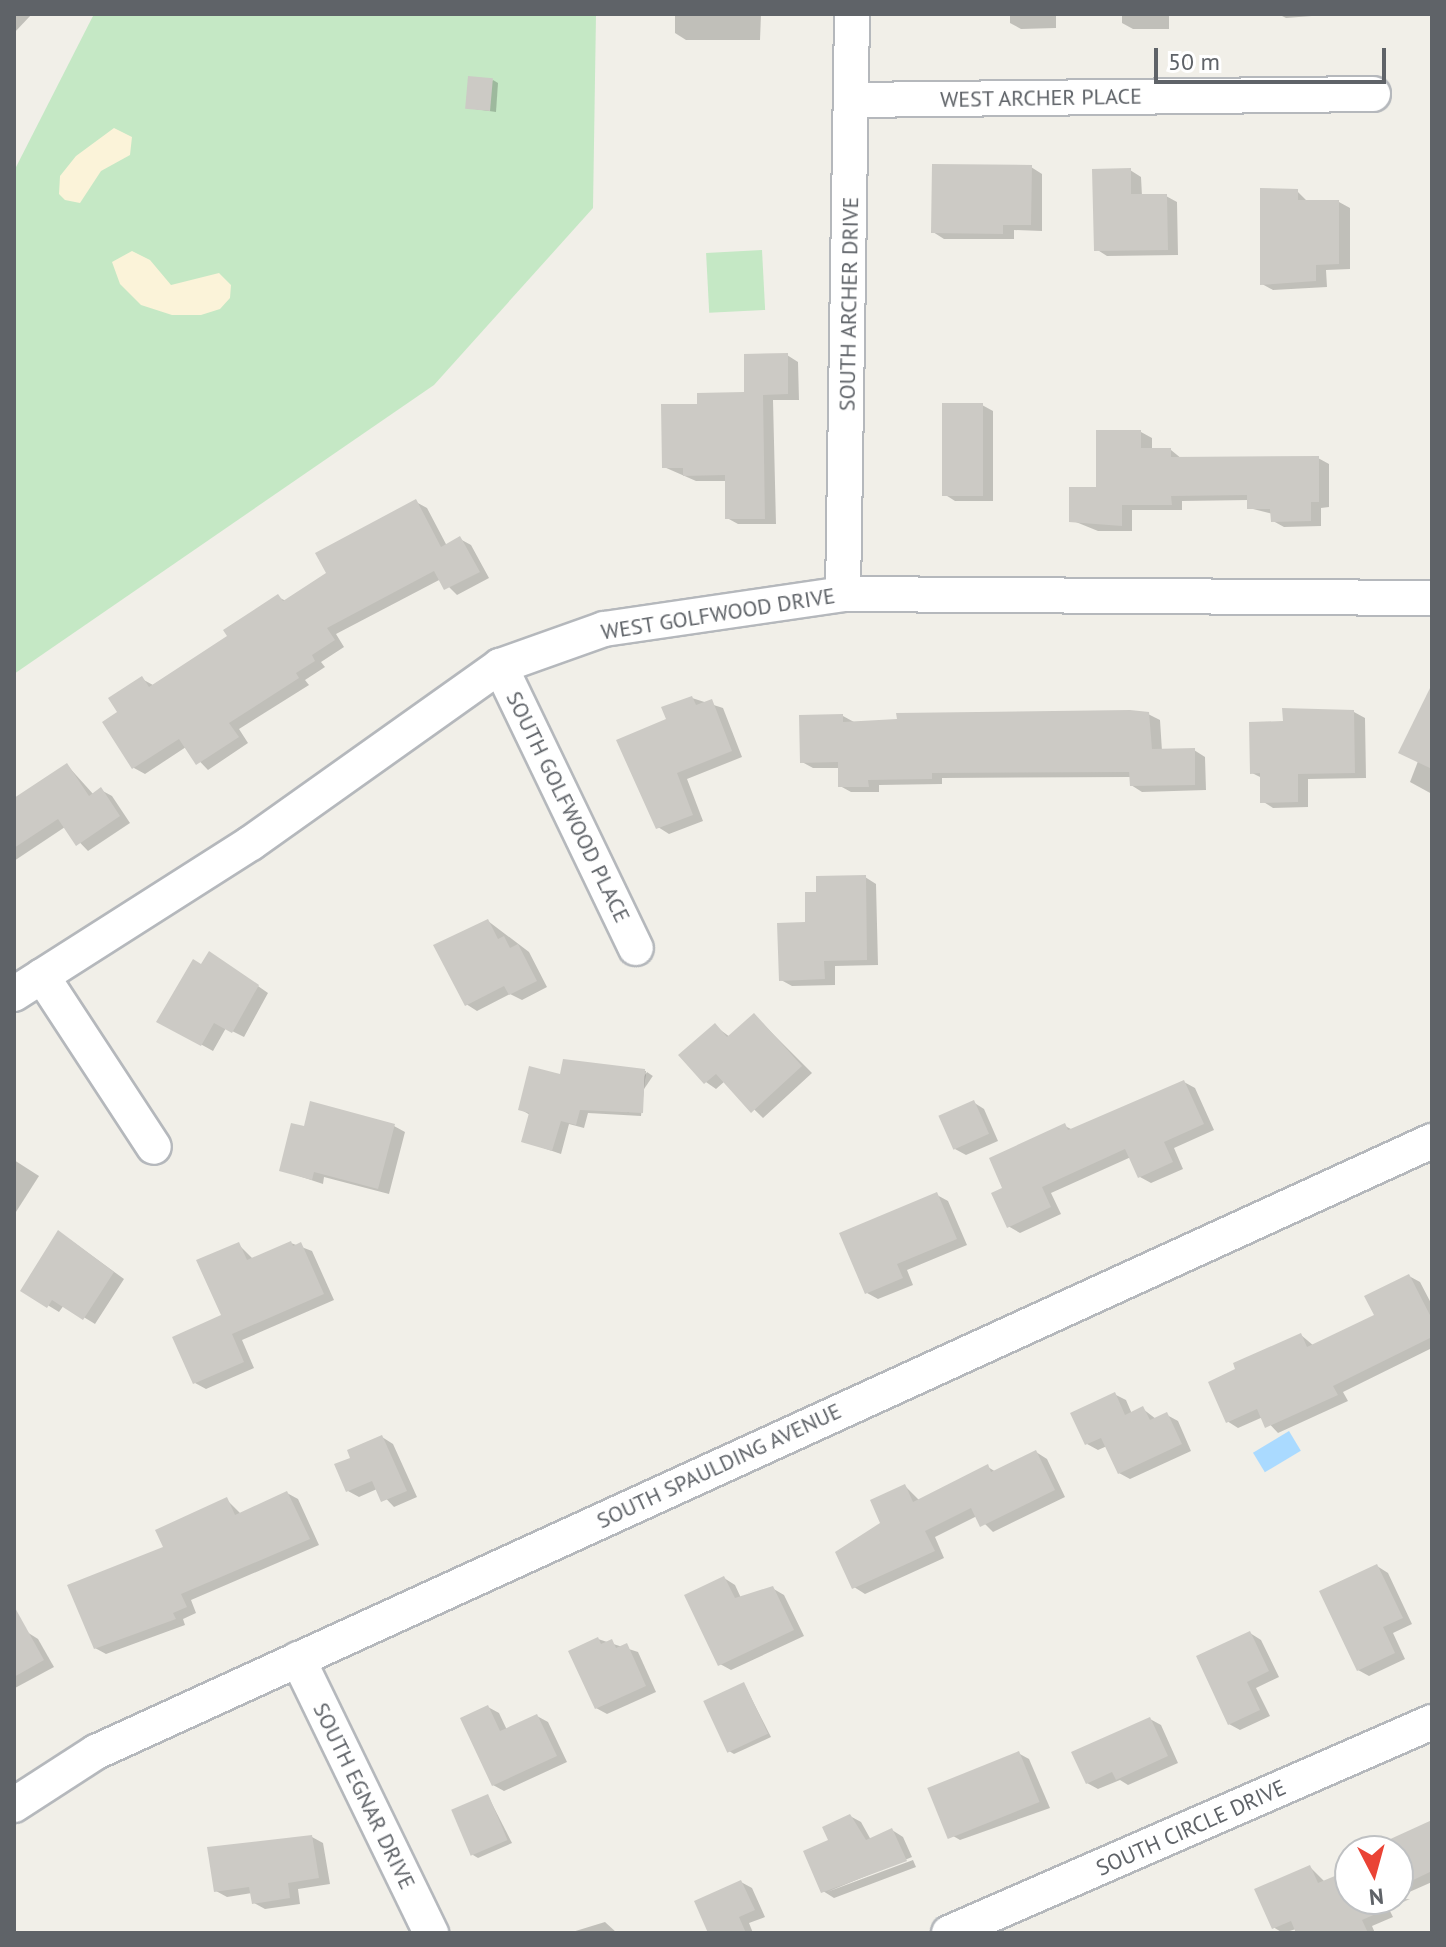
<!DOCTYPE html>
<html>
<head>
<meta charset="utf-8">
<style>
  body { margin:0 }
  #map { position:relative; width:1446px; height:1947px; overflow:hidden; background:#f1efe8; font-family:"PT Sans",sans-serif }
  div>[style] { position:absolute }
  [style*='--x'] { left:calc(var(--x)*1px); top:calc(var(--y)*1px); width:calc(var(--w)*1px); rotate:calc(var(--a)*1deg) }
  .green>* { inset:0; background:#c5e8c5; transform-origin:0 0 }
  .sand>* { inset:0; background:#fbf3d9 }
  .water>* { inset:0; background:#aadaff; transform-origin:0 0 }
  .shadow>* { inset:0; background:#0003; transform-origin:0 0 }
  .building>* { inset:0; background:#cccac5; transform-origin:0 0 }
  .roads { filter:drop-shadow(2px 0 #b5b8bc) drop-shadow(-2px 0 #b5b8bc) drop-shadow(0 2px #b5b8bc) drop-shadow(0 -2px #b5b8bc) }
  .minor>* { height:34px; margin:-17px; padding:0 17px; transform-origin:17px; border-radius:17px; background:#fff }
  span { translate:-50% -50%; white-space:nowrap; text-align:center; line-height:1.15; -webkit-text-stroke:6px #fff; paint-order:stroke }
  .street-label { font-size:22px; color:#5f6368 }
  .frame { position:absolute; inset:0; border:16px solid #5f6368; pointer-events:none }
  .north { position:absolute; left:1334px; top:1835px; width:80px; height:80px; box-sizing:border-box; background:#fff; border:2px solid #bfc1c3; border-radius:50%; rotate:174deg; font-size:22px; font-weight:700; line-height:32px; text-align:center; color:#5f6368 }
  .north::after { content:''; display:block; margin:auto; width:28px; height:36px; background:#ea4335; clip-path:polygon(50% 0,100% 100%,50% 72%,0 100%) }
  .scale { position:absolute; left:1154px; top:48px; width:232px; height:36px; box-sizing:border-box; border:4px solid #5f6368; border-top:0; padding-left:10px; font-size:24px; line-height:28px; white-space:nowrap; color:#5f6368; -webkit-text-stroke:6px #fff; paint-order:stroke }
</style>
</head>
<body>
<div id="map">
  <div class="green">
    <i style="clip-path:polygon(94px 14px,596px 14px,593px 208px,434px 385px,14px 674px,14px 171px)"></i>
    <i style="left:762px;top:250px;width:60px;height:56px;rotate:87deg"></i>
  </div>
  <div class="sand">
    <i style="clip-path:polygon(114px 128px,132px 137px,130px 155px,101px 171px,80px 203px,65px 200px,59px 194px,60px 176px,76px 156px)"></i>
    <i style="clip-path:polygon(132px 251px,150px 260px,171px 285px,219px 273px,231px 285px,230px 298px,220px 309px,201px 315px,172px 315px,141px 305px,120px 284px,112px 262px)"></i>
  </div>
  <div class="water">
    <i style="left:1289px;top:1431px;width:23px;height:42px;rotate:59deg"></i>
  </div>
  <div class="shadow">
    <i style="clip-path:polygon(14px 14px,32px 14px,14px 33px)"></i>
    <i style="clip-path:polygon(675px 14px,761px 14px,760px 40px,686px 40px,675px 33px)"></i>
    <i style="clip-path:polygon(1010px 14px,1056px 14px,1056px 28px,1021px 29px,1010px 23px)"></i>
    <i style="clip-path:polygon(1122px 14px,1169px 14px,1169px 29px,1133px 29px,1122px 23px)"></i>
    <i style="clip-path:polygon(1278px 14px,1325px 14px,1325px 15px,1286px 18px)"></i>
    <i style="clip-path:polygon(493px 80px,498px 83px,496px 112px,468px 108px)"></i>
    <i style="clip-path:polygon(1031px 167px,1042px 174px,1042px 231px,1014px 230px,1014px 239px,944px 239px,933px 232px)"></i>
    <i style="clip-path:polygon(1130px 170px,1141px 177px,1142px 196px,1166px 196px,1177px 202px,1178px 255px,1107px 256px,1096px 249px)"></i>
    <i style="clip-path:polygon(1297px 191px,1308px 202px,1339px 202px,1350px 208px,1350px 269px,1326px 270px,1327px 287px,1273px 290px,1262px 284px)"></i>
    <i style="clip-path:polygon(787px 355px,798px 362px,799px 400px,773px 400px,776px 524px,738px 524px,727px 518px,727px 481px,696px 481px,664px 467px,699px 406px,747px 394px)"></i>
    <i style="clip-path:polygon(982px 405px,993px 411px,993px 501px,955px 501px,944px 494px)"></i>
    <i style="clip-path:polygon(1141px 432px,1152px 438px,1152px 450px,1171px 450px,1182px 459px,1318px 458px,1329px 464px,1329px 507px,1321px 508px,1321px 526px,1284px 527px,1273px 521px,1273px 514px,1249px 508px,1249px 500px,1182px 501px,1182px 510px,1132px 510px,1132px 531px,1098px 531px,1071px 520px)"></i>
    <i style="clip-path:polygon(416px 502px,427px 508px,447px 546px,460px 539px,471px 545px,489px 578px,457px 595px,441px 579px,336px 634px,344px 647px,321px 662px,325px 667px,305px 680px,309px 685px,239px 729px,248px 743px,208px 770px,186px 747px,145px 774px,134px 768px,120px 713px,142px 679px,153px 685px,230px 637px,278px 597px,286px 601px,329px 574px)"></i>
    <i style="clip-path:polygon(692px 698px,723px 708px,742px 757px,687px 779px,703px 821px,669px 834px,658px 827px,669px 720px)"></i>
    <i style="clip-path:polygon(1354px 712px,1365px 718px,1366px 778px,1308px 779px,1308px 807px,1273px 808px,1262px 801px,1262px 778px,1252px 773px,1285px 723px)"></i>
    <i style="clip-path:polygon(1148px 714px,1160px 720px,1162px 751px,1194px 750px,1205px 757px,1206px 790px,1142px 792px,1131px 785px,1131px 777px,942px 778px,942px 784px,879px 785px,879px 792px,851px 792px,840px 786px,840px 768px,813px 768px,802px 762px,843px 716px,854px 722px)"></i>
    <i style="clip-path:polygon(1432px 725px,1432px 794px,1410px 782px)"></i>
    <i style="clip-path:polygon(67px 765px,94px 795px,101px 790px,112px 796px,130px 823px,88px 851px,65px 827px,14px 861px,14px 801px)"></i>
    <i style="clip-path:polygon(865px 877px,876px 884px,878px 965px,835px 966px,835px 985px,792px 986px,781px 980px,818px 894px)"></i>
    <i style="clip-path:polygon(488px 921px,529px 952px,547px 987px,522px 1000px,510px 994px,477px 1011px,466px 1004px)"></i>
    <i style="clip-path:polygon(210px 953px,268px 993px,244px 1037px,226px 1028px,213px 1051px,159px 1021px)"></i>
    <i style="clip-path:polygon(754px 1015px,812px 1073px,763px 1118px,725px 1081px,716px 1089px,706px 1082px,715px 1026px,730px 1037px)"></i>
    <i style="clip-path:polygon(565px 1061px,646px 1071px,641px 1116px,588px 1113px,584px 1128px,569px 1124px,561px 1154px,523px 1141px,530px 1115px,520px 1109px,561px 1076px)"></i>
    <i style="left:647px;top:1072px;width:7px;height:44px;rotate:34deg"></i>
    <i style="clip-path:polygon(1184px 1082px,1195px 1088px,1214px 1130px,1174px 1148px,1183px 1169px,1151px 1183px,1140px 1177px,1131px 1157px,1051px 1193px,1061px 1214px,1020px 1233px,1008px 1226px,1005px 1189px,1065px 1126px,1073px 1130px)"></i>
    <i style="clip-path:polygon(973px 1102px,984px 1109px,998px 1141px,966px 1155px,955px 1149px)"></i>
    <i style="clip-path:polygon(394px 1126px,405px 1132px,389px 1194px,324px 1177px,323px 1184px,281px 1170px,305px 1128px)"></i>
    <i style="clip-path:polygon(14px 1160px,39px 1176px,14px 1215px)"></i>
    <i style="clip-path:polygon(937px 1195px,948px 1201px,967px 1245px,907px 1270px,913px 1285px,878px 1299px,867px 1293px)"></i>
    <i style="clip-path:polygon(69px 1239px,124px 1279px,95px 1324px,64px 1305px,59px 1312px,23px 1290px)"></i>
    <i style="clip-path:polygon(291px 1243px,312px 1251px,334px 1300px,242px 1340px,254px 1368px,206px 1389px,195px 1383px,224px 1316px,238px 1244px,254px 1260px)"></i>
    <i style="clip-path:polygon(1409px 1276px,1420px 1282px,1432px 1305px,1432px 1348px,1343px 1392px,1348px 1401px,1278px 1433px,1263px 1417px,1238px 1428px,1227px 1421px,1301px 1335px,1314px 1346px,1377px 1316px)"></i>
    <i style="clip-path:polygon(1114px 1394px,1126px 1400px,1132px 1414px,1143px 1409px,1156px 1419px,1167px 1415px,1178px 1421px,1191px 1451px,1130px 1479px,1119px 1473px,1107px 1446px,1098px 1450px,1087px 1444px)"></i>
    <i style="clip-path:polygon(382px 1437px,393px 1444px,417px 1497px,394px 1507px,377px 1489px,359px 1497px,348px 1491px,353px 1459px)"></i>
    <i style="clip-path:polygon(1036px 1452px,1047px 1459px,1065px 1497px,993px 1532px,977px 1516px,935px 1537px,944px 1558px,865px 1594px,854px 1587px,905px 1486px,920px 1501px,988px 1467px,996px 1472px)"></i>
    <i style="clip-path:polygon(287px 1493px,298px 1499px,319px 1545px,191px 1600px,196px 1613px,183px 1619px,185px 1625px,106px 1654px,95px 1648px,165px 1548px,226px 1499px,241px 1514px)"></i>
    <i style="clip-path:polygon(1377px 1566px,1388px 1573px,1412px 1624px,1393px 1633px,1405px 1659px,1369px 1676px,1358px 1670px)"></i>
    <i style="clip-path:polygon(724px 1578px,735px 1585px,741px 1598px,772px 1588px,784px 1595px,804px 1636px,731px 1670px,720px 1664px)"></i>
    <i style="clip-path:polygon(27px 1632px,38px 1639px,54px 1667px,15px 1688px,14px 1640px)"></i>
    <i style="clip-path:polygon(1250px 1633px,1261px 1640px,1279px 1677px,1256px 1688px,1270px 1716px,1240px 1730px,1229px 1724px)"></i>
    <i style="clip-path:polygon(598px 1639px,638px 1652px,656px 1692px,607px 1714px,596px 1708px)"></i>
    <i style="clip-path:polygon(744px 1684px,771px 1737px,734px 1754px,729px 1751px)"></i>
    <i style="clip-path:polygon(488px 1707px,499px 1713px,507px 1730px,537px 1716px,548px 1722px,567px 1762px,504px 1791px,493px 1785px)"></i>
    <i style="clip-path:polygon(1150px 1719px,1161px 1725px,1178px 1763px,1128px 1785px,1120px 1780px,1098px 1789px,1087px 1783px)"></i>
    <i style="clip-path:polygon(1018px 1753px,1029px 1759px,1050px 1808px,960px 1840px,948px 1833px)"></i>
    <i style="clip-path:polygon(488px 1796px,512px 1843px,478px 1858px,473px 1855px)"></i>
    <i style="clip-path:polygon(850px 1816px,861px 1822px,871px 1840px,892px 1830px,903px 1837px,912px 1857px,827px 1892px,913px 1860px,916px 1867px,834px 1898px,823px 1891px,831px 1841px)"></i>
    <i style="clip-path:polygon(1432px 1823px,1432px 1882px,1398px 1897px,1398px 1851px,1392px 1851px)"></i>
    <i style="clip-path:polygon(312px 1837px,323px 1843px,330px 1884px,298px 1889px,300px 1904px,265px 1909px,254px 1903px,252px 1893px,227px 1897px,216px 1891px)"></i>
    <i style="clip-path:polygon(1310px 1867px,1325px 1882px,1342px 1875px,1350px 1878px,1350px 1899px,1394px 1899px,1386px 1903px,1393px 1917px,1372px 1926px,1375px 1933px,1298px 1933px,1296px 1929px,1283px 1933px,1273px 1927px)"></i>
    <i style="clip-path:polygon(741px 1882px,752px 1888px,765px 1917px,749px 1923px,753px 1933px,711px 1933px)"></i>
    <i style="clip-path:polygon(605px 1922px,617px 1933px,569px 1933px)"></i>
  </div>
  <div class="building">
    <i style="left:468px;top:76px;width:25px;height:33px;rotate:5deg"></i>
    <i style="clip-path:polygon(932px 164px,1032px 165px,1031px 225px,1003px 225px,1003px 234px,931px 233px)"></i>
    <i style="clip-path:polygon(1131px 168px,1131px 194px,1167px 194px,1168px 250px,1094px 251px,1092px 169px)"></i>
    <i style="clip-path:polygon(1260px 188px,1298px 189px,1298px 200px,1339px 200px,1339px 264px,1316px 265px,1316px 281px,1260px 285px)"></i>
    <i style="clip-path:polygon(788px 353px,788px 394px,763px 395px,765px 519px,725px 519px,725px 475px,683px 476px,683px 468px,662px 468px,661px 404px,697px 404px,697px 393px,744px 392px,744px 354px)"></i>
    <i style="left:942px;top:403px;width:41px;height:93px"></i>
    <i style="clip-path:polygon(1096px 430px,1141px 430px,1141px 448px,1171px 448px,1171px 457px,1319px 456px,1319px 502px,1311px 502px,1311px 521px,1271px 522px,1270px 509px,1247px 509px,1247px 495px,1171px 496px,1172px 505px,1122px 505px,1122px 526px,1069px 522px,1069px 487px,1096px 487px)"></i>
    <i style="clip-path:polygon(416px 499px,441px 547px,460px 536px,480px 572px,444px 590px,434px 571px,327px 628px,335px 640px,312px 655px,315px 661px,296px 673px,299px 678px,229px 723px,239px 737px,196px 765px,179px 739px,132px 769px,102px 722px,117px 712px,108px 698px,142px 676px,149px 687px,227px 636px,223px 630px,278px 594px,283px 601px,326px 573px,315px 553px)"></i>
    <i style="clip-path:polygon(1432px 684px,1432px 769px,1398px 753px)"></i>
    <i style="clip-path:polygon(692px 696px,696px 705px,712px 699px,732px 751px,677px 773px,693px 815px,656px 829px,616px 740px,666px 719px,661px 707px)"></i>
    <i style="clip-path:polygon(1282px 708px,1354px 710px,1355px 773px,1298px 774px,1298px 802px,1260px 803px,1260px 773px,1250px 774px,1249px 722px,1283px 721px)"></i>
    <i style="clip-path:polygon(1130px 710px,1149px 712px,1152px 749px,1195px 748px,1195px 785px,1130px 786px,1129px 772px,932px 773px,932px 779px,868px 780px,869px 787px,838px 787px,838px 762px,800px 763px,799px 715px,843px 714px,843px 722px,897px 719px,896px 713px)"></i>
    <i style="clip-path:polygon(67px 763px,89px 796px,101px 787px,120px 816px,76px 846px,58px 819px,14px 848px,14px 798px)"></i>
    <i style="clip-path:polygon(866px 875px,867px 960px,824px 961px,825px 979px,779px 981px,777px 923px,805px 922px,805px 892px,816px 892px,816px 876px)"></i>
    <i style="clip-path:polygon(488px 919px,498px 939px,504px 936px,510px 948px,518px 944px,537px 981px,509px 995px,504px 986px,465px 1006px,433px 945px)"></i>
    <i style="clip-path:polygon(209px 951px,259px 985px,232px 1033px,214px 1023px,201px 1046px,156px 1022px,193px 959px,201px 964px)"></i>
    <i style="clip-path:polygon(754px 1013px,802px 1066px,751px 1113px,716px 1074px,704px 1084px,678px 1055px,715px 1023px,727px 1037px)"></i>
    <i style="clip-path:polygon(563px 1059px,645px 1069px,643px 1113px,580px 1110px,576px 1125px,561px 1121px,552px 1151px,521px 1142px,529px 1113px,518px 1110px,529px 1066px,560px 1074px)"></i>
    <i style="clip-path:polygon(1184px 1080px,1204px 1124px,1164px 1142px,1173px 1162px,1138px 1178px,1125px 1149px,1042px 1187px,1051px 1207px,1007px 1228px,991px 1193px,1002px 1188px,989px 1158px,1065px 1123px,1068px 1130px)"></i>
    <i style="left:974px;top:1100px;width:37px;height:39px;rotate:66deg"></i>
    <i style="clip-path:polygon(310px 1101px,395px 1124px,378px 1189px,314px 1172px,312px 1180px,279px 1171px,291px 1123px,304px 1126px)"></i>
    <i style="clip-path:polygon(937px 1192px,957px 1239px,897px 1264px,903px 1278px,865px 1294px,839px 1233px)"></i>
    <i style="clip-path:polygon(58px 1230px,114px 1272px,83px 1320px,52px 1300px,47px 1308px,20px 1291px)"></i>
    <i style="clip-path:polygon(291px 1241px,293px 1246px,301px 1242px,324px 1294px,232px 1334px,244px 1362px,193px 1384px,172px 1337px,221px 1315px,196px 1260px,239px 1242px,247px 1260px)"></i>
    <i style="clip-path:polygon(1409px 1274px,1432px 1319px,1432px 1337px,1333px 1386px,1338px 1395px,1265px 1428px,1257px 1409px,1226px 1423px,1208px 1382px,1235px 1369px,1233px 1363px,1301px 1333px,1307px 1347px,1374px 1315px,1364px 1296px)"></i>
    <i style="clip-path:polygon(1115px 1392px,1125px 1415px,1143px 1406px,1150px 1420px,1167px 1412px,1182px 1444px,1118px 1474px,1101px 1438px,1085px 1445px,1070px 1413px)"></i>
    <i style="clip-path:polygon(382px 1435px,407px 1491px,381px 1502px,372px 1481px,346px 1492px,334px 1464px,350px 1458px,347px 1450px)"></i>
    <i style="clip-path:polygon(1036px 1450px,1055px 1490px,980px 1527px,971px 1508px,925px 1531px,935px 1551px,852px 1589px,835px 1552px,880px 1523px,870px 1500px,905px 1484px,913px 1502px,988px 1464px,991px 1472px)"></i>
    <i style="clip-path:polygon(287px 1491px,310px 1539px,181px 1594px,187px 1607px,173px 1613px,176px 1619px,94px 1649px,67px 1585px,163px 1547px,155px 1530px,227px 1497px,235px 1515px)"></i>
    <i style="clip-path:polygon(1377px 1564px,1403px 1618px,1383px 1627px,1395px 1653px,1357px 1671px,1319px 1591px)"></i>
    <i style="clip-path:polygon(724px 1576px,735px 1598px,773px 1586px,794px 1630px,718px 1666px,684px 1595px)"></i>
    <i style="clip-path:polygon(14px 1606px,44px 1660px,14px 1677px)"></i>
    <i style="clip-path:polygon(1250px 1631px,1269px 1671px,1247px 1682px,1260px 1710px,1228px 1725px,1196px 1656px)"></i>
    <i style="clip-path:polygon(598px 1637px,601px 1644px,612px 1639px,616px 1648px,627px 1643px,646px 1686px,595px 1709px,568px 1651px)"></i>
    <i style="left:744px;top:1682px;width:57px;height:45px;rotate:65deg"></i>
    <i style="clip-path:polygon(488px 1705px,500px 1731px,537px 1714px,557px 1756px,492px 1786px,460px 1718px)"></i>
    <i style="clip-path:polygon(1150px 1717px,1168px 1756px,1116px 1780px,1112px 1772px,1086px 1784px,1071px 1752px)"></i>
    <i style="left:1019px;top:1751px;width:55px;height:99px;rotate:68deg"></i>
    <i style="left:488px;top:1794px;width:50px;height:40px;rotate:67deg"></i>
    <i style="clip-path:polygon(850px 1814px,866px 1840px,892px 1828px,907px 1861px,821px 1893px,803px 1851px,828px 1840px,822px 1827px)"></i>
    <i style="clip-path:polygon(1432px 1820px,1432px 1871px,1405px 1884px,1398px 1851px,1390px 1851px,1386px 1841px)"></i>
    <i style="clip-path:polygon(312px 1835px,319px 1878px,288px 1883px,290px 1898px,252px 1904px,249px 1887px,214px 1892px,207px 1847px)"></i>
    <i style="clip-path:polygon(1310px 1865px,1318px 1883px,1342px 1873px,1350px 1899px,1410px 1899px,1362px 1920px,1368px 1933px,1296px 1933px,1291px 1921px,1272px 1929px,1254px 1889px)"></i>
    <i style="clip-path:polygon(741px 1880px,755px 1910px,739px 1917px,746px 1933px,708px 1933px,694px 1901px)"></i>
  </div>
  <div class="roads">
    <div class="minor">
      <i style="--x:852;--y:100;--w:521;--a:-0.66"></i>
      <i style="--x:843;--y:594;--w:580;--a:-89.11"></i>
      <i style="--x:500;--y:666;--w:313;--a:64.3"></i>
      <i style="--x:42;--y:976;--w:204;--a:56.8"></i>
      <i style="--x:14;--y:994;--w:281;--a:-32.5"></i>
      <i style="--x:251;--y:843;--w:305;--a:-35.4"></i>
      <i style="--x:500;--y:666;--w:110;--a:-19.6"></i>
      <i style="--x:604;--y:629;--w:242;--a:-8.3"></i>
      <i style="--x:843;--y:594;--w:589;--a:0.39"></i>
      <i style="--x:298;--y:1659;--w:305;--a:64.1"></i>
      <i style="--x:14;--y:1805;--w:98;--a:-32.9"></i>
      <i style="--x:96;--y:1752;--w:1469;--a:-24.58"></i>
      <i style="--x:949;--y:1933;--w:527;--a:-23.6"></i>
    </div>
  </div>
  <div class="street-label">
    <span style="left:1041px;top:98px;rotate:-1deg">WEST ARCHER PLACE</span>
    <span style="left:849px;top:304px;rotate:-89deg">SOUTH ARCHER DRIVE</span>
    <span style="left:718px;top:614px;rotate:-9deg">WEST GOLFWOOD DRIVE</span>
    <span style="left:568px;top:807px;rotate:64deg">SOUTH GOLFWOOD PLACE</span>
    <span style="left:719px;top:1466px;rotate:-25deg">SOUTH SPAULDING AVENUE</span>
    <span style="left:364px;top:1796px;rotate:64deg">SOUTH EGNAR DRIVE</span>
    <span style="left:1191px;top:1828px;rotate:-24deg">SOUTH CIRCLE DRIVE</span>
  </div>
  <div class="frame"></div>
  <div class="north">N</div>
  <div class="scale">50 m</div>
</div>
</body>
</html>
